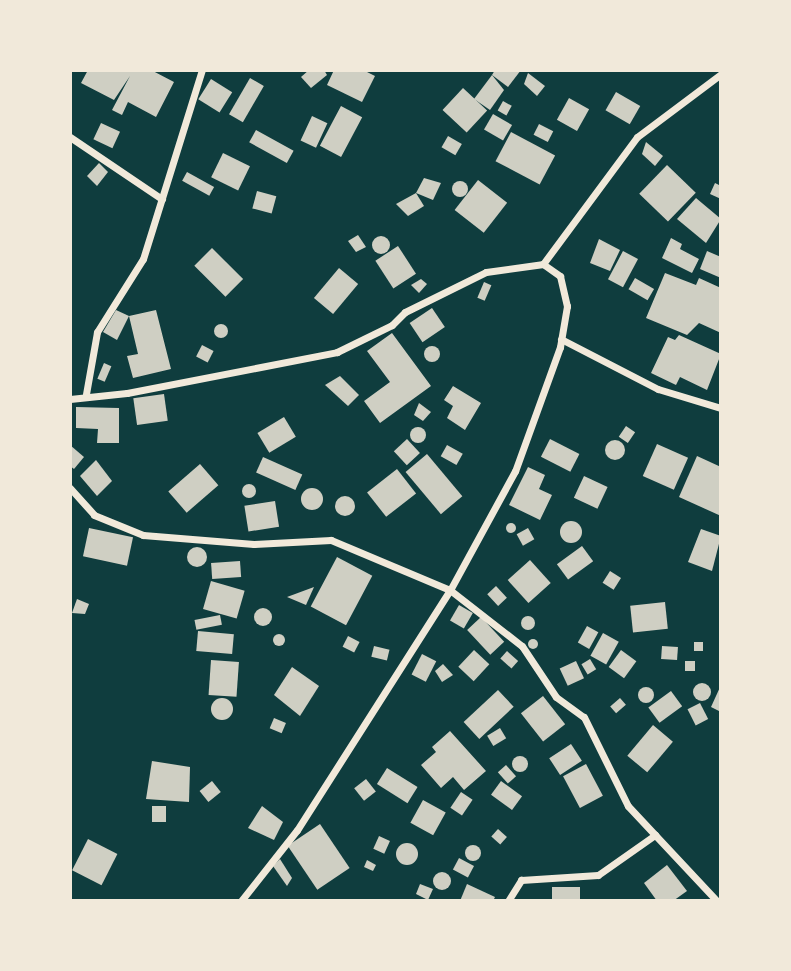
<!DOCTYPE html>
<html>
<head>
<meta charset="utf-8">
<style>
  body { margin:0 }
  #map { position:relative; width:791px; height:971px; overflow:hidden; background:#0f3d3e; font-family:"Alegreya Sans",sans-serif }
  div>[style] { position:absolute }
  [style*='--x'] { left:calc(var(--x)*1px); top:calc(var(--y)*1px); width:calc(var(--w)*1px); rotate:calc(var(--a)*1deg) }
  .building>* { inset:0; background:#cfcfc3; transform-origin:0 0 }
  .round { border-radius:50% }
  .minor>* { height:7px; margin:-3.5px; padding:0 3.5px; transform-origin:3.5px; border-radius:3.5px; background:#f1e9da }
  span { translate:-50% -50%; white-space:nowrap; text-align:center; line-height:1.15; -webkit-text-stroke:5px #f1e9da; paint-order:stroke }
  .frame { position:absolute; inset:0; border:72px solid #f1e9da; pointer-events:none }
</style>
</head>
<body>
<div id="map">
  <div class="building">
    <i style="clip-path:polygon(88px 70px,151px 70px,174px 82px,156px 117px,128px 102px,122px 115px,112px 110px,130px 76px,114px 100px,81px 83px)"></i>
    <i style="clip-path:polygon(309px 70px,324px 70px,327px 75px,311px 88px,301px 77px)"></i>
    <i style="clip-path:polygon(334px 70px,363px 70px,375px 76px,362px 102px,327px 85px)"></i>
    <i style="clip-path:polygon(495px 70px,521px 70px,508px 87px,492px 75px)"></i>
    <i style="clip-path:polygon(528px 73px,545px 86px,537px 96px,524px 84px)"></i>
    <i style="clip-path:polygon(492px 75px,504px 90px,490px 110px,474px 99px)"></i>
    <i style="left:250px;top:78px;width:16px;height:42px;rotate:30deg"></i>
    <i style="left:211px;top:79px;width:25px;height:24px;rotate:32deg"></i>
    <i style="left:463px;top:88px;width:33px;height:30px;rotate:43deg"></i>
    <i style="left:616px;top:92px;width:28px;height:21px;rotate:30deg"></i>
    <i style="left:569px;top:98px;width:23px;height:25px;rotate:29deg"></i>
    <i style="left:503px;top:101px;width:10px;height:11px;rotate:29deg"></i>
    <i style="left:341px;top:106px;width:24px;height:45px;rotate:28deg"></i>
    <i style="left:493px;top:114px;width:22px;height:18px;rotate:30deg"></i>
    <i style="left:312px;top:116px;width:17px;height:27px;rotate:25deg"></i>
    <i style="left:101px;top:123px;width:21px;height:18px;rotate:25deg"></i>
    <i style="left:539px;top:124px;width:16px;height:12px;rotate:27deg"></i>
    <i style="left:256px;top:130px;width:43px;height:14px;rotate:29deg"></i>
    <i style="left:511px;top:132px;width:50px;height:33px;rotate:28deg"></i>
    <i style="left:448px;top:136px;width:16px;height:13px;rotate:30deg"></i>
    <i style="clip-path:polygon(646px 142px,663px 156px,655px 166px,642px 154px)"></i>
    <i style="left:223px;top:153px;width:30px;height:27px;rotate:26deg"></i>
    <i style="clip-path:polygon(99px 163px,108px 172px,97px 186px,87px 176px)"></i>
    <i style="left:667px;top:165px;width:40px;height:40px;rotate:44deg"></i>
    <i style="left:187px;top:172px;width:31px;height:10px;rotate:29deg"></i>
    <i style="clip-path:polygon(424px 178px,441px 183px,433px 200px,416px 193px)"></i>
    <i style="left:478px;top:180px;width:37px;height:38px;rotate:38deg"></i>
    <i class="round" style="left:452px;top:181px;width:16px;height:16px"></i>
    <i style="clip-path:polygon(715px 183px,721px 186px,721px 199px,710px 194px)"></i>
    <i style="left:257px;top:191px;width:20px;height:18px;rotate:15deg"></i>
    <i style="clip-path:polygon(416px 193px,424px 206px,408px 216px,396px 204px)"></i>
    <i style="clip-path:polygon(696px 198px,721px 219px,706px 243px,677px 219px)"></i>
    <i style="clip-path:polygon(358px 235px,366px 247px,356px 252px,348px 241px)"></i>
    <i class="round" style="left:372px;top:236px;width:18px;height:18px"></i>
    <i style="clip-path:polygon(671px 238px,682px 244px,680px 249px,699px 259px,692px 273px,662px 258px)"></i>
    <i style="clip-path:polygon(599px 239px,620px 250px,610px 271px,590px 263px)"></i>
    <i style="left:398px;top:246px;width:33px;height:27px;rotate:57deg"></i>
    <i style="left:212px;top:248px;width:44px;height:25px;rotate:45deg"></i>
    <i style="left:623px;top:251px;width:17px;height:32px;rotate:28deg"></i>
    <i style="clip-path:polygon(707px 251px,721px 257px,721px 278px,700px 269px)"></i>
    <i style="left:339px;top:268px;width:25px;height:39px;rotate:40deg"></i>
    <i style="clip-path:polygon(665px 273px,696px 285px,699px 278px,721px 288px,721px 333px,699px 323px,687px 335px,646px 318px)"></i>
    <i style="left:635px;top:278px;width:22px;height:13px;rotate:30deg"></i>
    <i style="clip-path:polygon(421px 279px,427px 284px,419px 293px,411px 285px)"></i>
    <i style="left:484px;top:282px;width:8px;height:17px;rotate:23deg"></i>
    <i style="left:432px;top:308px;width:23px;height:27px;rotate:56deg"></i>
    <i style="clip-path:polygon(116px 310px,129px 316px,117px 340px,103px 332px)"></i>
    <i style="clip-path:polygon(156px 310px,171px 369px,133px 378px,127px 356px,138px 354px,129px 316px)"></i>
    <i class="round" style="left:214px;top:324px;width:14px;height:14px"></i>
    <i style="clip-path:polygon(392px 333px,431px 386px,380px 423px,364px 401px,390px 382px,367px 351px)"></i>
    <i style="clip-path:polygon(679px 335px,721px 354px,707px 390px,680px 377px,676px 385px,651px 373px,668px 337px,675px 340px)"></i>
    <i style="left:202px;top:345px;width:13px;height:13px;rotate:27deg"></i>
    <i class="round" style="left:424px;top:346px;width:16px;height:16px"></i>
    <i style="left:104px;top:363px;width:8px;height:17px;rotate:23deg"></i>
    <i style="clip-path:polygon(340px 376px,359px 395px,348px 406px,325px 385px)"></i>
    <i style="clip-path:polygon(453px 386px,481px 403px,465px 430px,447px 418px,453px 406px,444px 400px)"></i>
    <i style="left:164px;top:394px;width:27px;height:31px;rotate:82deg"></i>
    <i style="clip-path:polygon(419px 403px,431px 412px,423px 421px,414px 415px)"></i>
    <i style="clip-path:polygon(76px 407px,119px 408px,119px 443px,97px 443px,98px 429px,76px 428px)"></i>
    <i style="left:284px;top:417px;width:23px;height:31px;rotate:59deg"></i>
    <i style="left:626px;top:426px;width:11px;height:13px;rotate:34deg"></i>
    <i class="round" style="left:410px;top:427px;width:16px;height:16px"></i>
    <i style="left:407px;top:439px;width:19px;height:18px;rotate:47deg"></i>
    <i style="left:550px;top:439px;width:33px;height:20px;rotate:27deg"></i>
    <i class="round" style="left:605px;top:440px;width:20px;height:20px"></i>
    <i style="left:657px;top:444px;width:34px;height:35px;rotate:24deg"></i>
    <i style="clip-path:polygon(70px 445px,84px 457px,74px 469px,70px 466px)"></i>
    <i style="left:447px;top:445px;width:18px;height:13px;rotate:29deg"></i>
    <i style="left:427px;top:454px;width:55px;height:28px;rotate:50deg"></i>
    <i style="clip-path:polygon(697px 456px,721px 467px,721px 516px,679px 497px)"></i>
    <i style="left:263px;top:457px;width:43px;height:17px;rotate:24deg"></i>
    <i style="clip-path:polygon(96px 460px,112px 481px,97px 496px,80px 476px)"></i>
    <i style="left:200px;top:464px;width:28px;height:42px;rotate:49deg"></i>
    <i style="clip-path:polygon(528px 467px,545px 475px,539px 489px,552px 495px,540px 520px,509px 505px)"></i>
    <i style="left:397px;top:469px;width:31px;height:38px;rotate:52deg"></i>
    <i style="left:584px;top:476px;width:26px;height:24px;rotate:25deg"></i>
    <i class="round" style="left:242px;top:484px;width:14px;height:14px"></i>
    <i class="round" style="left:301px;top:488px;width:22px;height:22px"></i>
    <i class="round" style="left:335px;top:496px;width:20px;height:20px"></i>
    <i style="left:275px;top:501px;width:26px;height:31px;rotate:81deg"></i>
    <i class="round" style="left:560px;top:521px;width:22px;height:22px"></i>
    <i class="round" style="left:506px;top:523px;width:10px;height:10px"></i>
    <i style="left:89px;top:528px;width:45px;height:29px;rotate:12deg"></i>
    <i style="left:528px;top:528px;width:13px;height:13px;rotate:61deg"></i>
    <i style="clip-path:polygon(701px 529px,721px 536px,712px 571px,688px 562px)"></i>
    <i style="left:582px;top:546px;width:19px;height:31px;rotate:54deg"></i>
    <i class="round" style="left:187px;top:547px;width:20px;height:20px"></i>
    <i style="left:337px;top:557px;width:40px;height:56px;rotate:28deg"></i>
    <i style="left:530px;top:560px;width:31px;height:30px;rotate:48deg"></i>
    <i style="left:240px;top:561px;width:16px;height:29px;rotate:86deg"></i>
    <i style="left:610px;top:571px;width:13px;height:14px;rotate:32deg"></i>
    <i style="left:211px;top:581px;width:35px;height:29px;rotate:16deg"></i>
    <i style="left:496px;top:586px;width:16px;height:12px;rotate:47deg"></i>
    <i style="clip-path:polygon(314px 587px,306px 605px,287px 597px)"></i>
    <i style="clip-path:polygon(77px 599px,89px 604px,85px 614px,72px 613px)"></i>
    <i style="left:665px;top:602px;width:27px;height:35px;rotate:84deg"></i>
    <i style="left:459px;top:605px;width:16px;height:18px;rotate:30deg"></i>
    <i class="round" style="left:254px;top:608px;width:18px;height:18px"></i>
    <i style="left:220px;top:615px;width:10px;height:26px;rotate:79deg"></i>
    <i class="round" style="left:521px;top:616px;width:14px;height:14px"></i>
    <i style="left:481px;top:617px;width:34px;height:19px;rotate:47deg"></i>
    <i style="left:587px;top:626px;width:13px;height:19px;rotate:29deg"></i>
    <i style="left:198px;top:631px;width:36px;height:20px;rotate:5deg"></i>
    <i style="left:603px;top:633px;width:18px;height:26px;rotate:29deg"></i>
    <i class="round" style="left:273px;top:634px;width:12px;height:12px"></i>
    <i style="left:348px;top:636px;width:13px;height:12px;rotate:27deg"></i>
    <i class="round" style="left:528px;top:639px;width:10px;height:10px"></i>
    <i style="left:703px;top:642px;width:9px;height:9px;rotate:90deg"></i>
    <i style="left:374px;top:646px;width:16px;height:11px;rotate:14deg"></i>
    <i style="left:662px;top:646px;width:16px;height:13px;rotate:4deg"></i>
    <i style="left:474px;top:650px;width:21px;height:23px;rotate:43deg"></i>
    <i style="left:621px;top:650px;width:19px;height:21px;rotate:36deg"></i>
    <i style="left:507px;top:651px;width:15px;height:10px;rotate:42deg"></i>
    <i style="left:422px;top:654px;width:16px;height:23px;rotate:27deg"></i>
    <i style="left:590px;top:659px;width:12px;height:10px;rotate:59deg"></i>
    <i style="left:211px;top:660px;width:28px;height:35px;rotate:4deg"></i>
    <i style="left:576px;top:661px;width:19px;height:18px;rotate:65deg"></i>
    <i style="left:685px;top:661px;width:10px;height:10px"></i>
    <i style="clip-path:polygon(443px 664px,453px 675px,442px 682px,435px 671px)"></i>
    <i style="clip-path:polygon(292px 667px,319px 686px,300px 716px,274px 695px)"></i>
    <i class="round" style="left:693px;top:683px;width:18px;height:18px"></i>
    <i style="clip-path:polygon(721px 685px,721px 712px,711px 707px)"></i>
    <i class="round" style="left:638px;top:687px;width:16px;height:16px"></i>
    <i style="left:498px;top:690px;width:23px;height:47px;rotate:47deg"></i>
    <i style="left:671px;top:691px;width:19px;height:28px;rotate:54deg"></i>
    <i style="left:543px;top:696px;width:36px;height:28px;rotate:52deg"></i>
    <i class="round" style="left:211px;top:698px;width:22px;height:22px"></i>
    <i style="left:620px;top:698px;width:9px;height:13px;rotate:49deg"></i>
    <i style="left:700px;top:703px;width:18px;height:14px;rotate:63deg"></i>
    <i style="left:274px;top:718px;width:13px;height:11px;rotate:23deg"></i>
    <i style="left:653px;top:725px;width:26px;height:40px;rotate:40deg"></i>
    <i style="left:500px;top:728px;width:12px;height:15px;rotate:59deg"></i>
    <i style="clip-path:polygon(450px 731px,486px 771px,464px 790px,453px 777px,441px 788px,421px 765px,436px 752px,432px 747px)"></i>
    <i style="left:571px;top:744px;width:20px;height:26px;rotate:57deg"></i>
    <i class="round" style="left:512px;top:756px;width:16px;height:16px"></i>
    <i style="clip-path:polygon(152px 761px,190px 767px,189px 802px,146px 799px)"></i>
    <i style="left:586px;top:764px;width:36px;height:26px;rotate:62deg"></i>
    <i style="left:506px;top:765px;width:15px;height:11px;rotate:48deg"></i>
    <i style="left:387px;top:768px;width:36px;height:19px;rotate:32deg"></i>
    <i style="left:366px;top:779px;width:16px;height:15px;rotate:52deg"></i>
    <i style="left:212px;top:781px;width:14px;height:16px;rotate:51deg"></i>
    <i style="left:501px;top:781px;width:26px;height:17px;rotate:36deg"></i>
    <i style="left:461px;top:792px;width:14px;height:19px;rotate:34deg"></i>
    <i style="left:423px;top:800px;width:26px;height:26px;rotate:29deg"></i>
    <i style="left:152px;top:806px;width:14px;height:16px"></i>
    <i style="clip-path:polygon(262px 806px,283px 822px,274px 840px,248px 828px)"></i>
    <i style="left:320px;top:824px;width:53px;height:39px;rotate:56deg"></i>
    <i style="left:498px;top:829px;width:12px;height:10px;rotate:42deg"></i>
    <i style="left:379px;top:836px;width:12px;height:14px;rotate:24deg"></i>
    <i style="left:88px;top:839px;width:33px;height:35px;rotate:27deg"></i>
    <i class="round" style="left:396px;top:843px;width:22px;height:22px"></i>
    <i class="round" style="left:465px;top:845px;width:16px;height:16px"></i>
    <i style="left:459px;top:858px;width:17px;height:13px;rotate:28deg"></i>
    <i style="clip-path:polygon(280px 859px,292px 878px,287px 886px,273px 866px)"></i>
    <i style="clip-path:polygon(367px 860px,376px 865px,373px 871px,364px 867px)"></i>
    <i style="clip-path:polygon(667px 865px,687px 891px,673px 901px,657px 901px,644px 883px)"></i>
    <i class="round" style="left:433px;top:872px;width:18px;height:18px"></i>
    <i style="clip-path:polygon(420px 884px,433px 889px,428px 900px,416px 894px)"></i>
    <i style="clip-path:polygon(467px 884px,495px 897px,493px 901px,460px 901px)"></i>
    <i style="left:552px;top:887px;width:28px;height:14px"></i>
  </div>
  <div class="minor">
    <i style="--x:70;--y:137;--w:111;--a:34"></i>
    <i style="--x:543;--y:264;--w:158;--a:-53.5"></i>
    <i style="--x:637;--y:137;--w:105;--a:-36.9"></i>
    <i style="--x:561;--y:339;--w:109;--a:27.3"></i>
    <i style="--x:658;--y:389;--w:66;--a:16.8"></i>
    <i style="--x:86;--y:394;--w:63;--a:-79.9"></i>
    <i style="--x:97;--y:332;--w:86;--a:-57.8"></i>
    <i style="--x:143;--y:259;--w:198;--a:-72.7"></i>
    <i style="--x:70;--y:399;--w:57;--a:-6"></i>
    <i style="--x:127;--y:393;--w:214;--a:-11"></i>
    <i style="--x:337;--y:352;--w:61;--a:-26.1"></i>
    <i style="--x:392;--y:325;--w:18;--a:-45"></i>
    <i style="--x:405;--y:312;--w:90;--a:-26.3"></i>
    <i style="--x:486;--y:272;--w:58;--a:-8"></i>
    <i style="--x:543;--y:264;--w:21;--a:35"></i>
    <i style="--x:560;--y:276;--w:31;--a:77"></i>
    <i style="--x:567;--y:306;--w:42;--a:99.7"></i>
    <i style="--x:560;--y:347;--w:132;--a:109.9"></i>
    <i style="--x:515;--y:471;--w:136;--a:118.6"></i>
    <i style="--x:450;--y:590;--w:285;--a:122.5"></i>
    <i style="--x:297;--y:830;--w:90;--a:128.3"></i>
    <i style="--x:70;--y:488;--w:36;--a:48"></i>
    <i style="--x:94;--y:515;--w:53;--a:22.2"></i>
    <i style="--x:143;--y:535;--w:111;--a:4.6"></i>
    <i style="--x:254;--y:544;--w:77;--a:-3"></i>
    <i style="--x:331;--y:540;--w:129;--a:22.8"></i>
    <i style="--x:450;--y:590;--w:91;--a:37.9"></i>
    <i style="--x:522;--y:646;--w:61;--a:56.3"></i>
    <i style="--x:556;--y:697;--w:34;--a:36"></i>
    <i style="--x:584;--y:717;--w:99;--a:63.7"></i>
    <i style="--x:628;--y:806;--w:130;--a:46.9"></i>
    <i style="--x:508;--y:901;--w:25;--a:-58"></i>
    <i style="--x:521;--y:880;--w:77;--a:-3.7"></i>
    <i style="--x:598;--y:875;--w:70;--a:-35.1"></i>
  </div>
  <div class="frame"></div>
</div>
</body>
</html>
